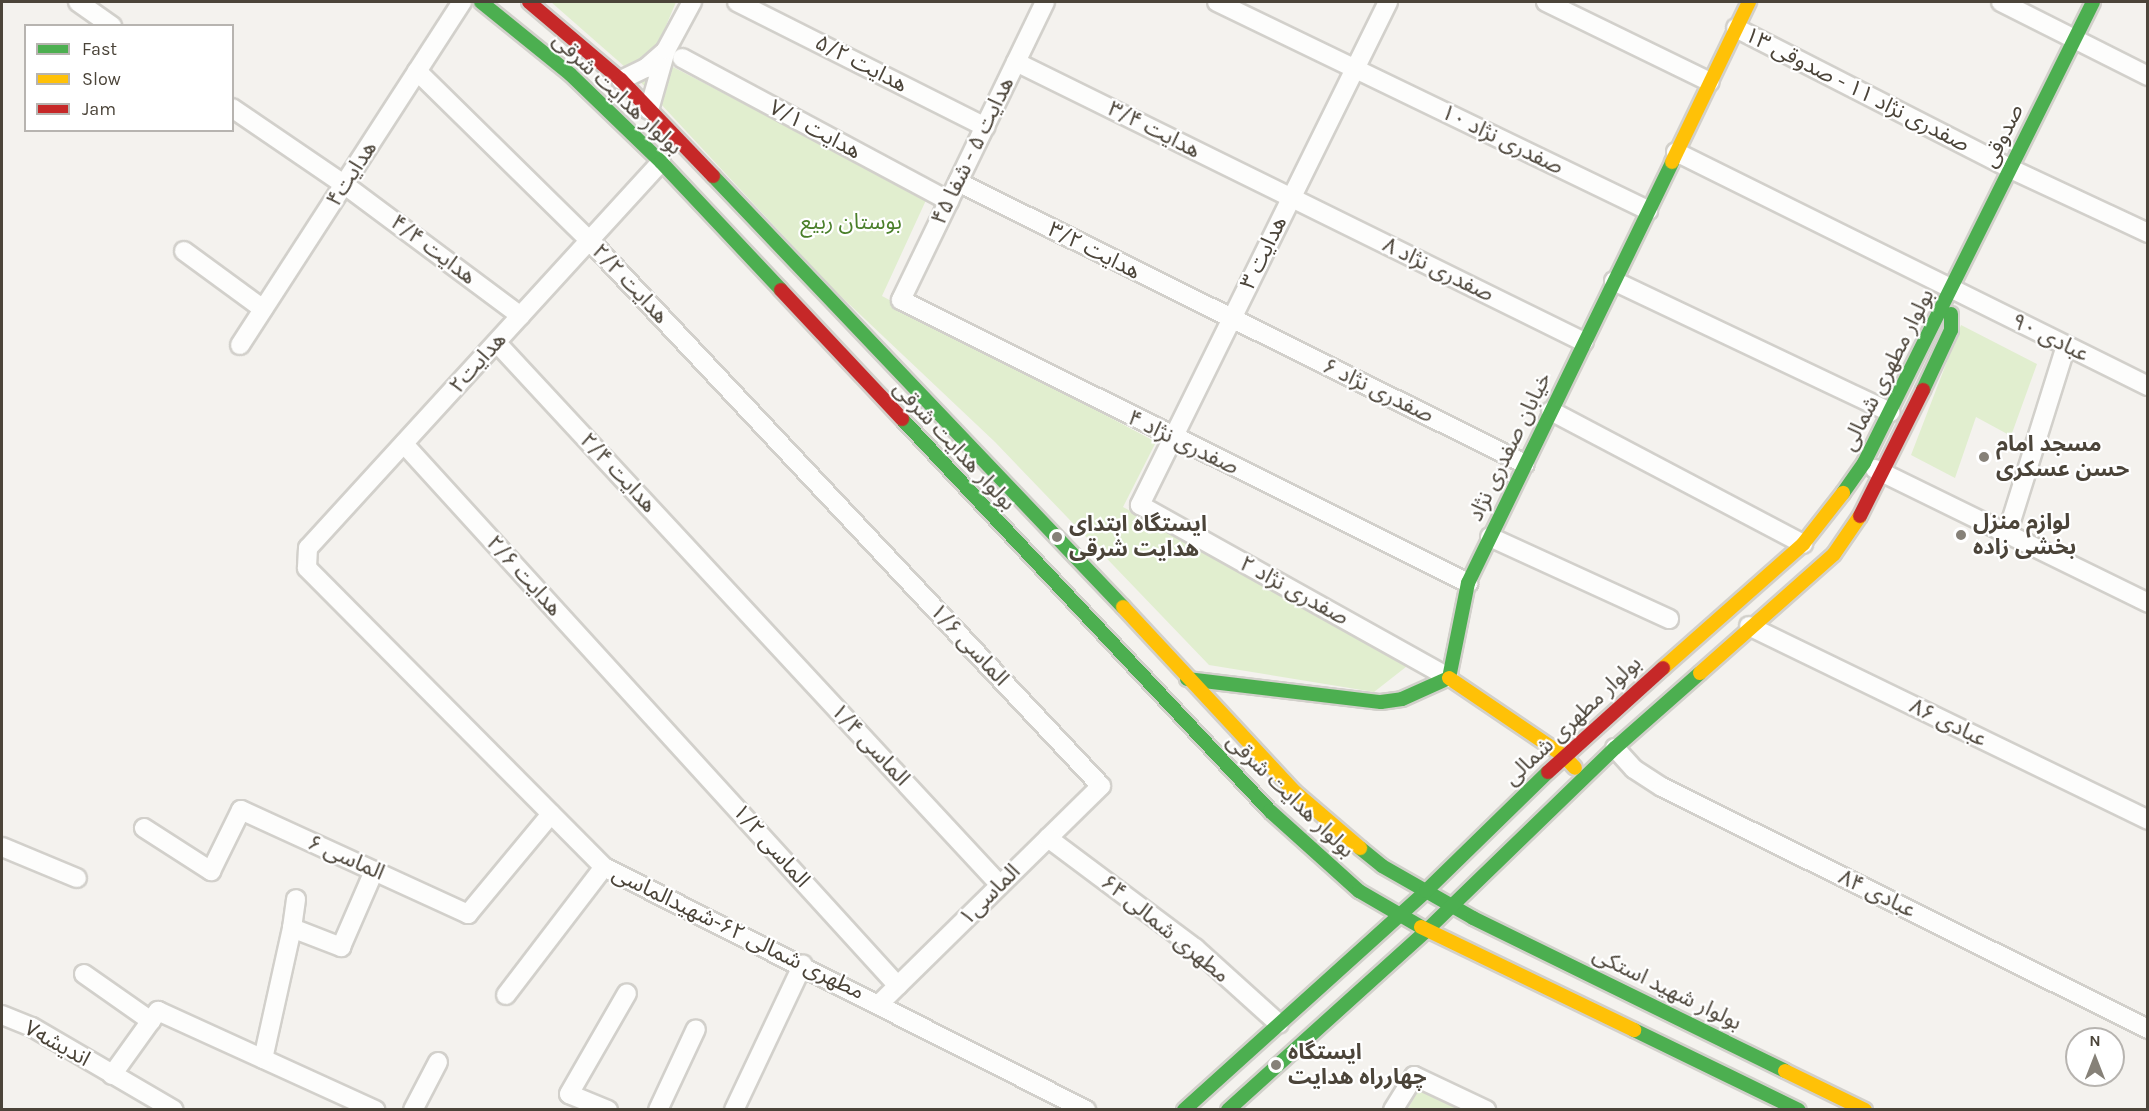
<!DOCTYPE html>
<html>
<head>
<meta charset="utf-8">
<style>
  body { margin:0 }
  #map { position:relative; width:2149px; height:1111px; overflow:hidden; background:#f4f2ee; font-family:Karla,"Noto Sans Arabic",sans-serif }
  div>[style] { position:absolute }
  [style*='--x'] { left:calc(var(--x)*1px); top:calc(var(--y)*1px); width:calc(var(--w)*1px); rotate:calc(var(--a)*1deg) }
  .green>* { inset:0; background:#e1eecf }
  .roads { filter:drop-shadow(2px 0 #d2d0cb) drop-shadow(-2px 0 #d2d0cb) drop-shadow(0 2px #d2d0cb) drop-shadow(0 -2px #d2d0cb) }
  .street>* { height:18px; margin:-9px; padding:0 9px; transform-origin:9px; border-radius:9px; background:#fdfdfc }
  .fast>* { height:14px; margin:-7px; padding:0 7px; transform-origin:7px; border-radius:7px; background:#4caf50 }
  .slow>* { height:14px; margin:-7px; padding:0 7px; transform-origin:7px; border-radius:7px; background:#ffc107 }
  .jam>* { height:14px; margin:-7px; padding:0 7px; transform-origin:7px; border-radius:7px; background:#c62828 }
  .dots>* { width:16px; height:16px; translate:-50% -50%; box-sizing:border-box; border:3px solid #fff; border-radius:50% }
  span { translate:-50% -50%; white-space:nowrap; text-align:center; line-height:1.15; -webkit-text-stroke:4.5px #fff; paint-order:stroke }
  .street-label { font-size:22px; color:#4b4439 }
  .park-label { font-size:22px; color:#4a7f2a }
  .poi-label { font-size:22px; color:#4b4439; font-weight:700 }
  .left { translate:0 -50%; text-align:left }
  .frame { position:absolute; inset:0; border:3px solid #4b4439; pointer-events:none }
  .legend { position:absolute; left:24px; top:24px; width:210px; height:108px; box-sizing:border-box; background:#fff; border:2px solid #b7b4b0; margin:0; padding:8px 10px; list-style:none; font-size:18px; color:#4b4439 }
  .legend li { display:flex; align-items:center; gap:12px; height:30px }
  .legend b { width:30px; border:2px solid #b7b4b0 }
  .north { position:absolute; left:2065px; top:1027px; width:60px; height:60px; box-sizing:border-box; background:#fff; border:2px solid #b7b4b0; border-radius:50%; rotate:0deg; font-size:16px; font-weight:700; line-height:24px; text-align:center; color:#4b4439 }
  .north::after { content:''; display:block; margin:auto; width:21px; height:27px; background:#868178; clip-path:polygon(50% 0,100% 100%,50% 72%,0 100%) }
</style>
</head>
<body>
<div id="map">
  <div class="green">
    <i style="clip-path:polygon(551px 2px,676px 2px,663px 33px,673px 67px,927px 198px,882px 296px,1156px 442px,1123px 507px,1411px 663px,1374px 692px,1209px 665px,995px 442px,830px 286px,633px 74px)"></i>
    <i style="clip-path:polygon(1961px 325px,2037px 364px,2011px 436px,1976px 417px,1955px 478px,1911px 455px)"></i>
    <i style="clip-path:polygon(1420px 1088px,1463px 1109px,1407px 1110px)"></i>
  </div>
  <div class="roads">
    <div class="street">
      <i style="--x:78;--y:2;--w:42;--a:35.2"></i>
      <i style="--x:737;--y:2;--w:278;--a:26.7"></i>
      <i style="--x:1045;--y:2;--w:331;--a:115.8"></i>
      <i style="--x:901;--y:300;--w:634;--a:26.52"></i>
      <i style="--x:1217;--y:2;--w:479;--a:25.8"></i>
      <i style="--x:1388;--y:2;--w:561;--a:116.25"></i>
      <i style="--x:1140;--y:505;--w:354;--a:29.2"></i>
      <i style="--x:1546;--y:2;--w:182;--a:26"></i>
      <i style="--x:2001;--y:2;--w:165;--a:26.7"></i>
      <i style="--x:1736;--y:28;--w:309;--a:27.1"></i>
      <i style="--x:2011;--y:169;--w:151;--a:25"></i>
      <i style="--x:682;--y:58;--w:303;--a:28.2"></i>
      <i style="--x:1016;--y:62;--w:633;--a:26.24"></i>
      <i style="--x:417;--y:71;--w:243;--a:44.5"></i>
      <i style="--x:590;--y:241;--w:747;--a:46.84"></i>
      <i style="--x:1101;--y:786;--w:310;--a:135.5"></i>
      <i style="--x:621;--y:80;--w:28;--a:-26"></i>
      <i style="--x:646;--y:68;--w:23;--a:-41"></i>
      <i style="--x:232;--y:108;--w:137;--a:34.3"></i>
      <i style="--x:345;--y:185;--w:219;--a:36.7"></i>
      <i style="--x:649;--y:110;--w:62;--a:-74.2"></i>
      <i style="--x:666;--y:50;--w:55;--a:-61.6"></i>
      <i style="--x:1676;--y:152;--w:527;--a:26.37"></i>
      <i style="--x:661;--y:162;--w:523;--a:132.44"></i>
      <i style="--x:308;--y:548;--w:20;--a:93"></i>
      <i style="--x:307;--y:568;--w:421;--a:45.2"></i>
      <i style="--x:604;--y:867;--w:540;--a:26.75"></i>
      <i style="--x:958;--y:182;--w:633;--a:26.44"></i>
      <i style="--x:184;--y:251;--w:98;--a:36.3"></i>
      <i style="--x:1614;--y:281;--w:306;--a:25.4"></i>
      <i style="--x:497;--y:343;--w:739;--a:47.14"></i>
      <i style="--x:240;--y:345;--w:409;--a:-57.1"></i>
      <i style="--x:1551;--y:411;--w:285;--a:27.8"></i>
      <i style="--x:404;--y:444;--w:733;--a:47.65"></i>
      <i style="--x:1875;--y:469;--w:304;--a:26.1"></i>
      <i style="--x:2007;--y:534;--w:197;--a:-72.6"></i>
      <i style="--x:1490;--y:537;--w:197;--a:24.6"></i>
      <i style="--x:1749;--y:626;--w:444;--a:25.9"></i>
      <i style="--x:1615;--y:748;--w:28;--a:48"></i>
      <i style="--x:1634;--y:769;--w:33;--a:33"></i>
      <i style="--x:1662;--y:787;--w:543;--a:26.47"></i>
      <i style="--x:144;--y:828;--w:80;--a:32.7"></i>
      <i style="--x:211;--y:871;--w:68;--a:-63.8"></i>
      <i style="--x:241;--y:810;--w:250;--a:24.6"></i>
      <i style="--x:468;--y:914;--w:130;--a:-50.3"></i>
      <i style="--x:1048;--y:838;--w:184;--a:36.8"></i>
      <i style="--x:1195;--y:948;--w:113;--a:42.1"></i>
      <i style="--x:2;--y:847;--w:81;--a:22.5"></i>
      <i style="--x:292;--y:928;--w:29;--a:-82"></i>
      <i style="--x:84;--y:974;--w:82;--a:35"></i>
      <i style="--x:506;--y:995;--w:161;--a:-52.6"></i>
      <i style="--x:2;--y:1015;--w:32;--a:22"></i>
      <i style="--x:32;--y:1027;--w:164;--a:30.3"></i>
      <i style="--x:263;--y:1059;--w:134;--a:-77.5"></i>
      <i style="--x:292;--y:928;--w:53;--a:21.2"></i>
      <i style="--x:341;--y:947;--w:83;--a:-66.5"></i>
      <i style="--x:112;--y:1075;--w:79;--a:-54.3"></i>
      <i style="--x:158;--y:1011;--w:239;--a:24.5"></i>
      <i style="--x:413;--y:1110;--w:54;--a:-62.5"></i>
      <i style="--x:608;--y:1110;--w:42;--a:-157.7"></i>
      <i style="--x:569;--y:1094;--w:116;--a:-60.1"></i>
      <i style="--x:658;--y:1110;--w:89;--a:-64.9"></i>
      <i style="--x:734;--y:1110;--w:161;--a:-64.7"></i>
      <i style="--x:1393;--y:1110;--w:40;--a:-58"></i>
      <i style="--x:1414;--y:1076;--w:80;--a:25.3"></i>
    </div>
    <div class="fast">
      <i style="--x:481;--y:2;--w:114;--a:39"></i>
      <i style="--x:570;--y:74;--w:127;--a:44"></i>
      <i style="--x:661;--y:162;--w:175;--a:46.8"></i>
      <i style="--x:713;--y:176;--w:595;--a:46.43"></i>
      <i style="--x:1923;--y:390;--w:66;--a:-65"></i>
      <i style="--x:1951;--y:330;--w:16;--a:-90"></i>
      <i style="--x:902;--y:419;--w:538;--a:46.81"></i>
      <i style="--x:1270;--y:811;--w:120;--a:42"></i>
      <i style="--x:1359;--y:891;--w:72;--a:30.1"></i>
      <i style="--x:1843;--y:493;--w:37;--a:-55"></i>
      <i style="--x:1864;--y:463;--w:515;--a:-63.58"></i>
      <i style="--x:1449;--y:678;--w:97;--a:-78.7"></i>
      <i style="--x:1468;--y:583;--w:468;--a:-64.1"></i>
      <i style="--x:1187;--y:679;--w:195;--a:6.8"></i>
      <i style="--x:1381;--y:702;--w:21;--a:-8"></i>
      <i style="--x:1402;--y:699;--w:51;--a:-24.1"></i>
      <i style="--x:1360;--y:848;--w:28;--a:39"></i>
      <i style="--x:1382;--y:866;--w:105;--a:29.7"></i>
      <i style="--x:1473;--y:918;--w:347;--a:26.1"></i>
      <i style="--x:1634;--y:1030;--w:183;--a:25.9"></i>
      <i style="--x:1184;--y:1110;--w:326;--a:-42.1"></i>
      <i style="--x:1426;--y:891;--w:170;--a:-44.3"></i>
      <i style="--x:1228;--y:1110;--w:268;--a:-42.1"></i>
      <i style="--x:1427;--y:930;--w:262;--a:-44.1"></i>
      <i style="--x:1615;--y:748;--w:113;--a:-41.4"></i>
    </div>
    <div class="slow">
      <i style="--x:1672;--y:162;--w:178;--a:-64.3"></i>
      <i style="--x:1123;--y:607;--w:253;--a:47.1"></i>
      <i style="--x:1295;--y:792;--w:86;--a:40.7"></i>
      <i style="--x:1663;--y:668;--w:187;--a:-41.5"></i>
      <i style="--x:1803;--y:544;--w:65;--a:-51.9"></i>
      <i style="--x:1700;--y:673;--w:179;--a:-41.6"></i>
      <i style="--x:1834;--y:554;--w:46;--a:-55.6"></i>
      <i style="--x:1449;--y:678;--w:139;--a:34.1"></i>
      <i style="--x:1564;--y:756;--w:16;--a:47"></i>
      <i style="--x:1421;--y:927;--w:237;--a:25.8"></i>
      <i style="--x:1785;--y:1071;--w:89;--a:26"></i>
    </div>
    <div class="jam">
      <i style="--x:529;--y:2;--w:121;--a:40.3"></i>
      <i style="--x:621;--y:80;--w:133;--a:46.2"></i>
      <i style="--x:781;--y:290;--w:177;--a:46.8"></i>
      <i style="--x:1860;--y:516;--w:141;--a:-63.4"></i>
      <i style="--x:1548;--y:772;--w:155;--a:-42.1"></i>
    </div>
  </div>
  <div class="dots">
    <i style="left:1984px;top:457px;background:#868178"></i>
    <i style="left:1961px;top:535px;background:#868178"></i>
    <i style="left:1057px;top:537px;background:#868178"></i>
    <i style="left:1276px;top:1065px;background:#868178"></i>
  </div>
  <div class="street-label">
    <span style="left:861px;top:64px;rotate:27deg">هدایت ۵/۲</span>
    <span style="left:1857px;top:90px;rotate:27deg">صفدری نژاد ۱۱ - صدوقی ۱۳</span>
    <span style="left:617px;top:94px;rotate:43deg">بولوار هدایت شرقی</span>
    <span style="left:815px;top:130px;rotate:28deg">هدایت ۷/۱</span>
    <span style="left:1154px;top:130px;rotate:27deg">هدایت ۳/۴</span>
    <span style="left:2003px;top:136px;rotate:-64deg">صدوقی</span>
    <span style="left:1502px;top:140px;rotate:26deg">صفدری نژاد ۱۰</span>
    <span style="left:973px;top:151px;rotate:-64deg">هدایت ۵ - شفا ۴۵</span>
    <span style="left:352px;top:174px;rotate:-57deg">هدایت۴</span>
    <span style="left:433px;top:250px;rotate:37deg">هدایت ۴/۴</span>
    <span style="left:1094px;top:251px;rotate:27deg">هدایت ۳/۲</span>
    <span style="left:1264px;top:253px;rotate:-64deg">هدایت ۳</span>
    <span style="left:1438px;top:270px;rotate:26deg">صفدری نژاد ۸</span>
    <span style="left:630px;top:284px;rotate:47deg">هدایت ۲/۲</span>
    <span style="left:2050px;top:338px;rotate:26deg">عبادی ۹۰</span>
    <span style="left:478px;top:363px;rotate:-48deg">هدایت۲</span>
    <span style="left:1888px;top:370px;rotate:-63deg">بولوار مطهری شمالی</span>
    <span style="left:1378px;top:391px;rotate:26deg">صفدری نژاد ۶</span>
    <span style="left:1183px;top:443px;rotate:26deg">صفدری نژاد ۴</span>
    <span style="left:954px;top:446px;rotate:47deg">بولوار هدایت شرقی</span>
    <span style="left:1510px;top:447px;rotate:-64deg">خیابان صفدری نژاد</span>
    <span style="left:618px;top:473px;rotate:47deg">هدایت ۲/۴</span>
    <span style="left:524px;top:576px;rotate:48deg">هدایت ۲/۶</span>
    <span style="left:1294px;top:591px;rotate:29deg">صفدری نژاد ۲</span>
    <span style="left:969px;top:645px;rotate:47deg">الماسی ۱/۶</span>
    <span style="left:1573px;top:721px;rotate:-43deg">بولوار مطهری شمالی</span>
    <span style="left:1948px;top:723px;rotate:26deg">عبادی ۸۶</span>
    <span style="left:870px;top:745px;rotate:47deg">الماسی ۱/۴</span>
    <span style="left:1290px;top:796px;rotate:44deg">بولوار هدایت شرقی</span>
    <span style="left:771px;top:846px;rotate:48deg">الماسی ۱/۲</span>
    <span style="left:346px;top:858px;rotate:24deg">الماسی ۶</span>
    <span style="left:1877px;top:894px;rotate:26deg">عبادی ۸۴</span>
    <span style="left:990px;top:895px;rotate:-45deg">الماسی۱</span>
    <span style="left:1165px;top:929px;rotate:39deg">مطهری شمالی ۶۴</span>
    <span style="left:738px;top:933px;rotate:26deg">مطهری شمالی ۶۲-شهیدالماسی</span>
    <span style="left:1667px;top:989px;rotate:26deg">بولوار شهید استکی</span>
    <span style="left:57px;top:1044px;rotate:29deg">اندیشه۷</span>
  </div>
  <div class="park-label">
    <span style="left:851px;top:223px">بوستان ربیع</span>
  </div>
  <div class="poi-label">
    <span class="left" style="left:1996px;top:457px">مسجد امام<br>حسن عسکری</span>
    <span class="left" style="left:1973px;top:535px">لوازم منزل<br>بخشی زاده</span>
    <span class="left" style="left:1069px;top:537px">ایستگاه ابتدای<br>هدایت شرقی</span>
    <span class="left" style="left:1288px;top:1065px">ایستگاه<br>چهارراه هدایت</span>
  </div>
  <div class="frame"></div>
  <ul class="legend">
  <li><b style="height:8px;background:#4caf50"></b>Fast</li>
  <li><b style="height:8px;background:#ffc107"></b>Slow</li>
  <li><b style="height:8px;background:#c62828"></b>Jam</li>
  </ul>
  <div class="north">N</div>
</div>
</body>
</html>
